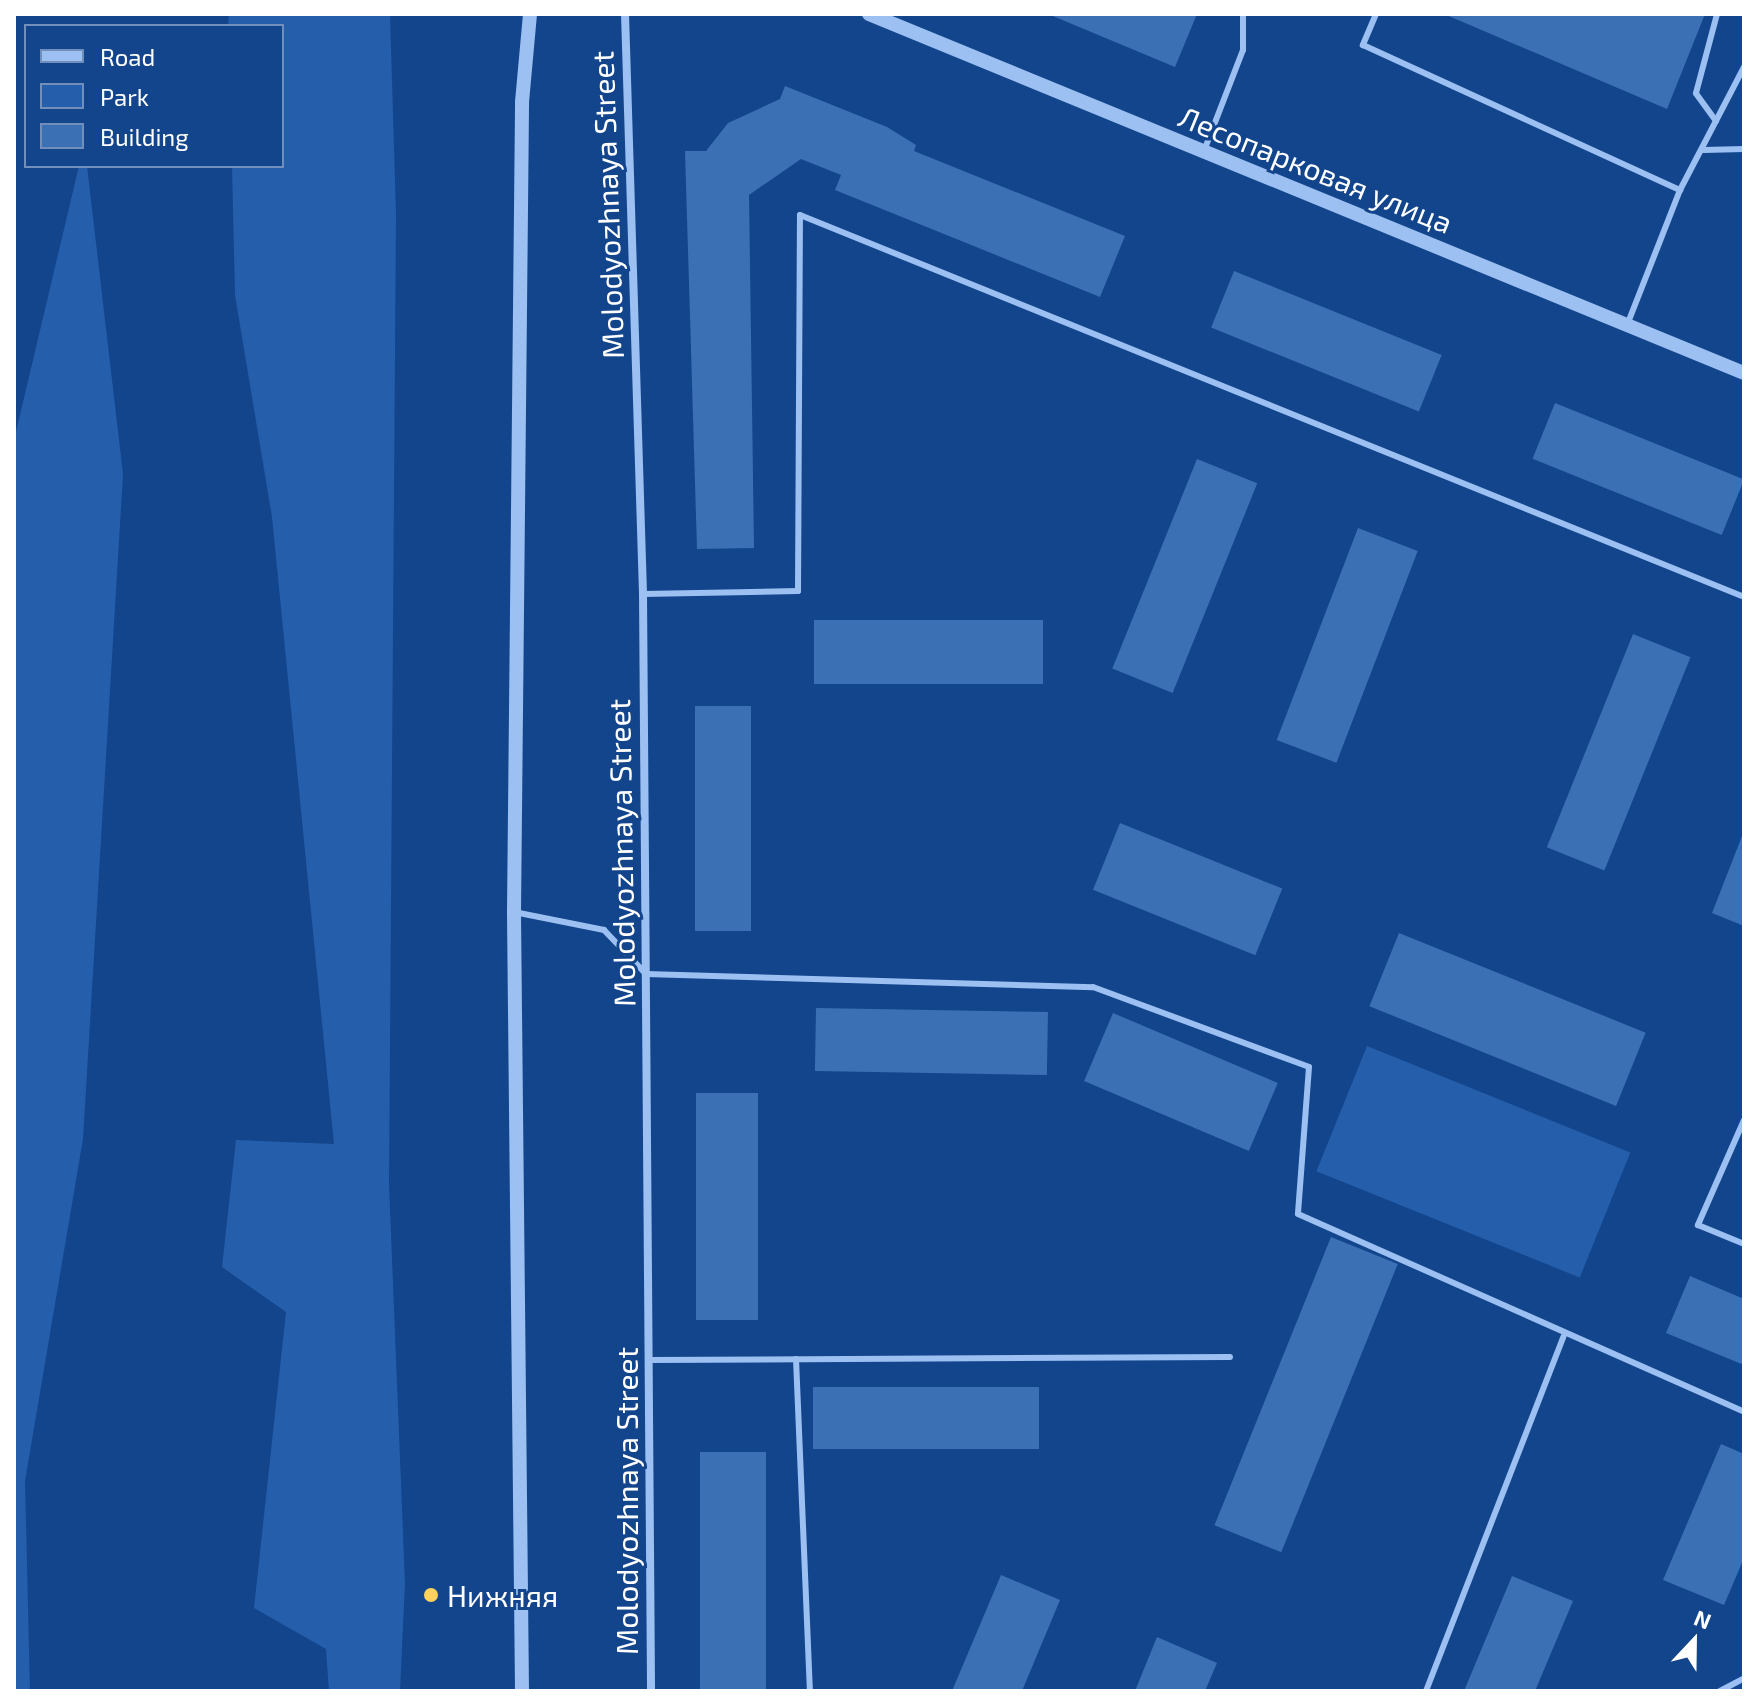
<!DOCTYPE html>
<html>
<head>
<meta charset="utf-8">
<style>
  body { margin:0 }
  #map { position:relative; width:1758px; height:1705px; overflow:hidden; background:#13458c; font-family:"Exo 2",sans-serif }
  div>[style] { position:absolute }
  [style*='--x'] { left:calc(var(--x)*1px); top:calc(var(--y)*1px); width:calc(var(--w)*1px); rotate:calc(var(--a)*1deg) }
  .green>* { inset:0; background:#255fab; transform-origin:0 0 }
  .building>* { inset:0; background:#3b70b5; transform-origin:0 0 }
  .service>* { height:6px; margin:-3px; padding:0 3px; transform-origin:3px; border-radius:3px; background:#9bc0f1 }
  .minor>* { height:8px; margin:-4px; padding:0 4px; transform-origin:4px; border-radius:4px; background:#9bc0f1 }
  .tertiary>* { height:14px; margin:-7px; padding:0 7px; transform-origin:7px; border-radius:7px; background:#9bc0f1 }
  .dots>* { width:22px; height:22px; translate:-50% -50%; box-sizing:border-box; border:4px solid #13458c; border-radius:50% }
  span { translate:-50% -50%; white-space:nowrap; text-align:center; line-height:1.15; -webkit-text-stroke:6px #13458c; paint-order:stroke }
  .street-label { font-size:30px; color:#fff }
  .poi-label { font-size:30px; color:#fff }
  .left { translate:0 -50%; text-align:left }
  .frame { position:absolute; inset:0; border:16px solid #fff; pointer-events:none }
  .legend { position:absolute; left:24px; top:24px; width:260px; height:144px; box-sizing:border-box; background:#13458c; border:2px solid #718fba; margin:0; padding:10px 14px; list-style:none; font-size:24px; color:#fff }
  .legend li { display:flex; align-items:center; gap:16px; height:40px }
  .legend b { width:40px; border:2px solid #718fba }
  .north { position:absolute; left:1654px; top:1601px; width:80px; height:80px; -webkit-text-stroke:6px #13458c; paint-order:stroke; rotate:22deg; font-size:22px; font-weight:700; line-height:32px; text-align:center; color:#fff }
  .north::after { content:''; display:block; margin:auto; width:28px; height:36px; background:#fff; clip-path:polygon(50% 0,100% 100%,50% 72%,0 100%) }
</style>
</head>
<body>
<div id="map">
  <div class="green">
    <i style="clip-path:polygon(229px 14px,390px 14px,396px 214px,389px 1184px,405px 1583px,400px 1691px,329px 1691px,326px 1649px,254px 1608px,286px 1312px,222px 1267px,236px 1140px,334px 1144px,272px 517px,235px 295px,232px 166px,282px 166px,282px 26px,228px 26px)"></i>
    <i style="clip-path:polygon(79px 166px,87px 166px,123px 474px,83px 1139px,25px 1481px,30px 1691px,14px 1691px,14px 440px)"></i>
    <i style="left:1367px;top:1046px;width:284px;height:135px;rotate:22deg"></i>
  </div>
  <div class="building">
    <i style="clip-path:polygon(1048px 14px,1197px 14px,1175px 67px)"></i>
    <i style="clip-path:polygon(1444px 14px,1705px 14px,1667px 109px)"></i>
    <i style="clip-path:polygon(785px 86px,887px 127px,916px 145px,914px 151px,1125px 236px,1100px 297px,835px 190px,841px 175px,801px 159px,749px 195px,754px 548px,697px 549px,685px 151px,706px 151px,728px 123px,780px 99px)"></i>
    <i style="left:1234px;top:271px;width:224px;height:61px;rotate:22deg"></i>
    <i style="left:1555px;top:403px;width:204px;height:60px;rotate:22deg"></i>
    <i style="left:1197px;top:459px;width:65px;height:226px;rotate:22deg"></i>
    <i style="left:1358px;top:528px;width:64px;height:227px;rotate:21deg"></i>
    <i style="left:814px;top:620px;width:229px;height:64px"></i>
    <i style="left:1633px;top:634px;width:62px;height:230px;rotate:22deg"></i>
    <i style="left:695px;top:706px;width:56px;height:225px"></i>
    <i style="left:1120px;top:823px;width:175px;height:72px;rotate:22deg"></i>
    <i style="clip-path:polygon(1744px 831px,1744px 926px,1712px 913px)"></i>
    <i style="left:1399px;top:933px;width:266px;height:79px;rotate:22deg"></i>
    <i style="left:816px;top:1008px;width:232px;height:63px;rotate:1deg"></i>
    <i style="left:1113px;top:1013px;width:179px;height:74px;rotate:23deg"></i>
    <i style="left:696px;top:1093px;width:62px;height:227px"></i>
    <i style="left:1331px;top:1237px;width:72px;height:311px;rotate:22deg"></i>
    <i style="clip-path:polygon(1690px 1276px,1744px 1299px,1744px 1365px,1666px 1333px)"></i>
    <i style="left:1039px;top:1387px;width:62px;height:226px;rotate:90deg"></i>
    <i style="clip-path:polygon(1721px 1444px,1744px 1454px,1744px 1558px,1724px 1605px,1663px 1580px)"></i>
    <i style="left:700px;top:1452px;width:66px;height:239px"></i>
    <i style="clip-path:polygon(1001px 1575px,1060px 1600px,1022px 1691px,952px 1691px)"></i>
    <i style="clip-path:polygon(1512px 1576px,1573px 1601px,1535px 1691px,1464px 1691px)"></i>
    <i style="clip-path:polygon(1157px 1637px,1217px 1663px,1205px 1691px,1135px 1691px)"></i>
  </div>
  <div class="service">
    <i style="--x:1376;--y:14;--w:34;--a:113"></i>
    <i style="--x:1363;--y:45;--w:349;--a:24.6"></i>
    <i style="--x:1680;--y:190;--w:145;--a:111.4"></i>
    <i style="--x:1716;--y:121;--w:34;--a:-126"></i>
    <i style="--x:1696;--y:93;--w:82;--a:-75.1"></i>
    <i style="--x:1704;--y:150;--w:40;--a:-1.4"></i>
    <i style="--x:1204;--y:151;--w:108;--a:-68.9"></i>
    <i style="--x:1243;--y:50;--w:36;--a:-90"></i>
    <i style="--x:1680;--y:190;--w:139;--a:-62.5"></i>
    <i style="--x:643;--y:594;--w:155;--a:-1.1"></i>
    <i style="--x:798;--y:591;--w:376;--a:-89.7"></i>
    <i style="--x:800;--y:215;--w:1018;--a:22.03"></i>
    <i style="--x:514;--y:912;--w:92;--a:11.3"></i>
    <i style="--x:604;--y:930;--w:61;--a:46.3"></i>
    <i style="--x:646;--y:974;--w:447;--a:1.7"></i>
    <i style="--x:1093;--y:987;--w:230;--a:20.3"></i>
    <i style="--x:1309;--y:1067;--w:147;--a:94.3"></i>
    <i style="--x:1298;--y:1214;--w:488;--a:23.9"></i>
    <i style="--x:1744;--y:1120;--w:115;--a:113.7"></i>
    <i style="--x:1698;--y:1225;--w:50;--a:22.4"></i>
    <i style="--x:796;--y:1359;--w:332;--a:87.6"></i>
    <i style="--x:649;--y:1360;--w:581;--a:-0.3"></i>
    <i style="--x:1426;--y:1691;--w:380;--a:-68.8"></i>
    <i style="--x:1720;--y:1691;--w:27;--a:-28"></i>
  </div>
  <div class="minor">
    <i style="--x:625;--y:14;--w:580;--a:88.22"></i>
    <i style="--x:643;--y:594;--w:1097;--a:89.58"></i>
  </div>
  <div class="tertiary">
    <i style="--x:869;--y:14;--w:946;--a:22.31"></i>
    <i style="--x:522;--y:1691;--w:779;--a:-90.59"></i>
    <i style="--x:514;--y:912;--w:810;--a:-89.43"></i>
    <i style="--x:522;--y:102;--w:88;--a:-84.8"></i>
  </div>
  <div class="dots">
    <i style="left:431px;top:1595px;background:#ffd35b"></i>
  </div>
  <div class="street-label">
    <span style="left:1316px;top:169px;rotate:22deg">Лесопарковая улица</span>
    <span style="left:607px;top:205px;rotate:-92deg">Molodyozhnaya Street</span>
    <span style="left:621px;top:853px;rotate:-91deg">Molodyozhnaya Street</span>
    <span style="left:626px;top:1501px;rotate:-90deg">Molodyozhnaya Street</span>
  </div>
  <div class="poi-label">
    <span class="left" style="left:447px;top:1595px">Нижняя</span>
  </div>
  <div class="frame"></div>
  <ul class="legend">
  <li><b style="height:10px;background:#9bc0f1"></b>Road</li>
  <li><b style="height:22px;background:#255fab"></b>Park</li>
  <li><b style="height:22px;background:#3b70b5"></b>Building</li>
  </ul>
  <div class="north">N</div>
</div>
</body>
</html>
